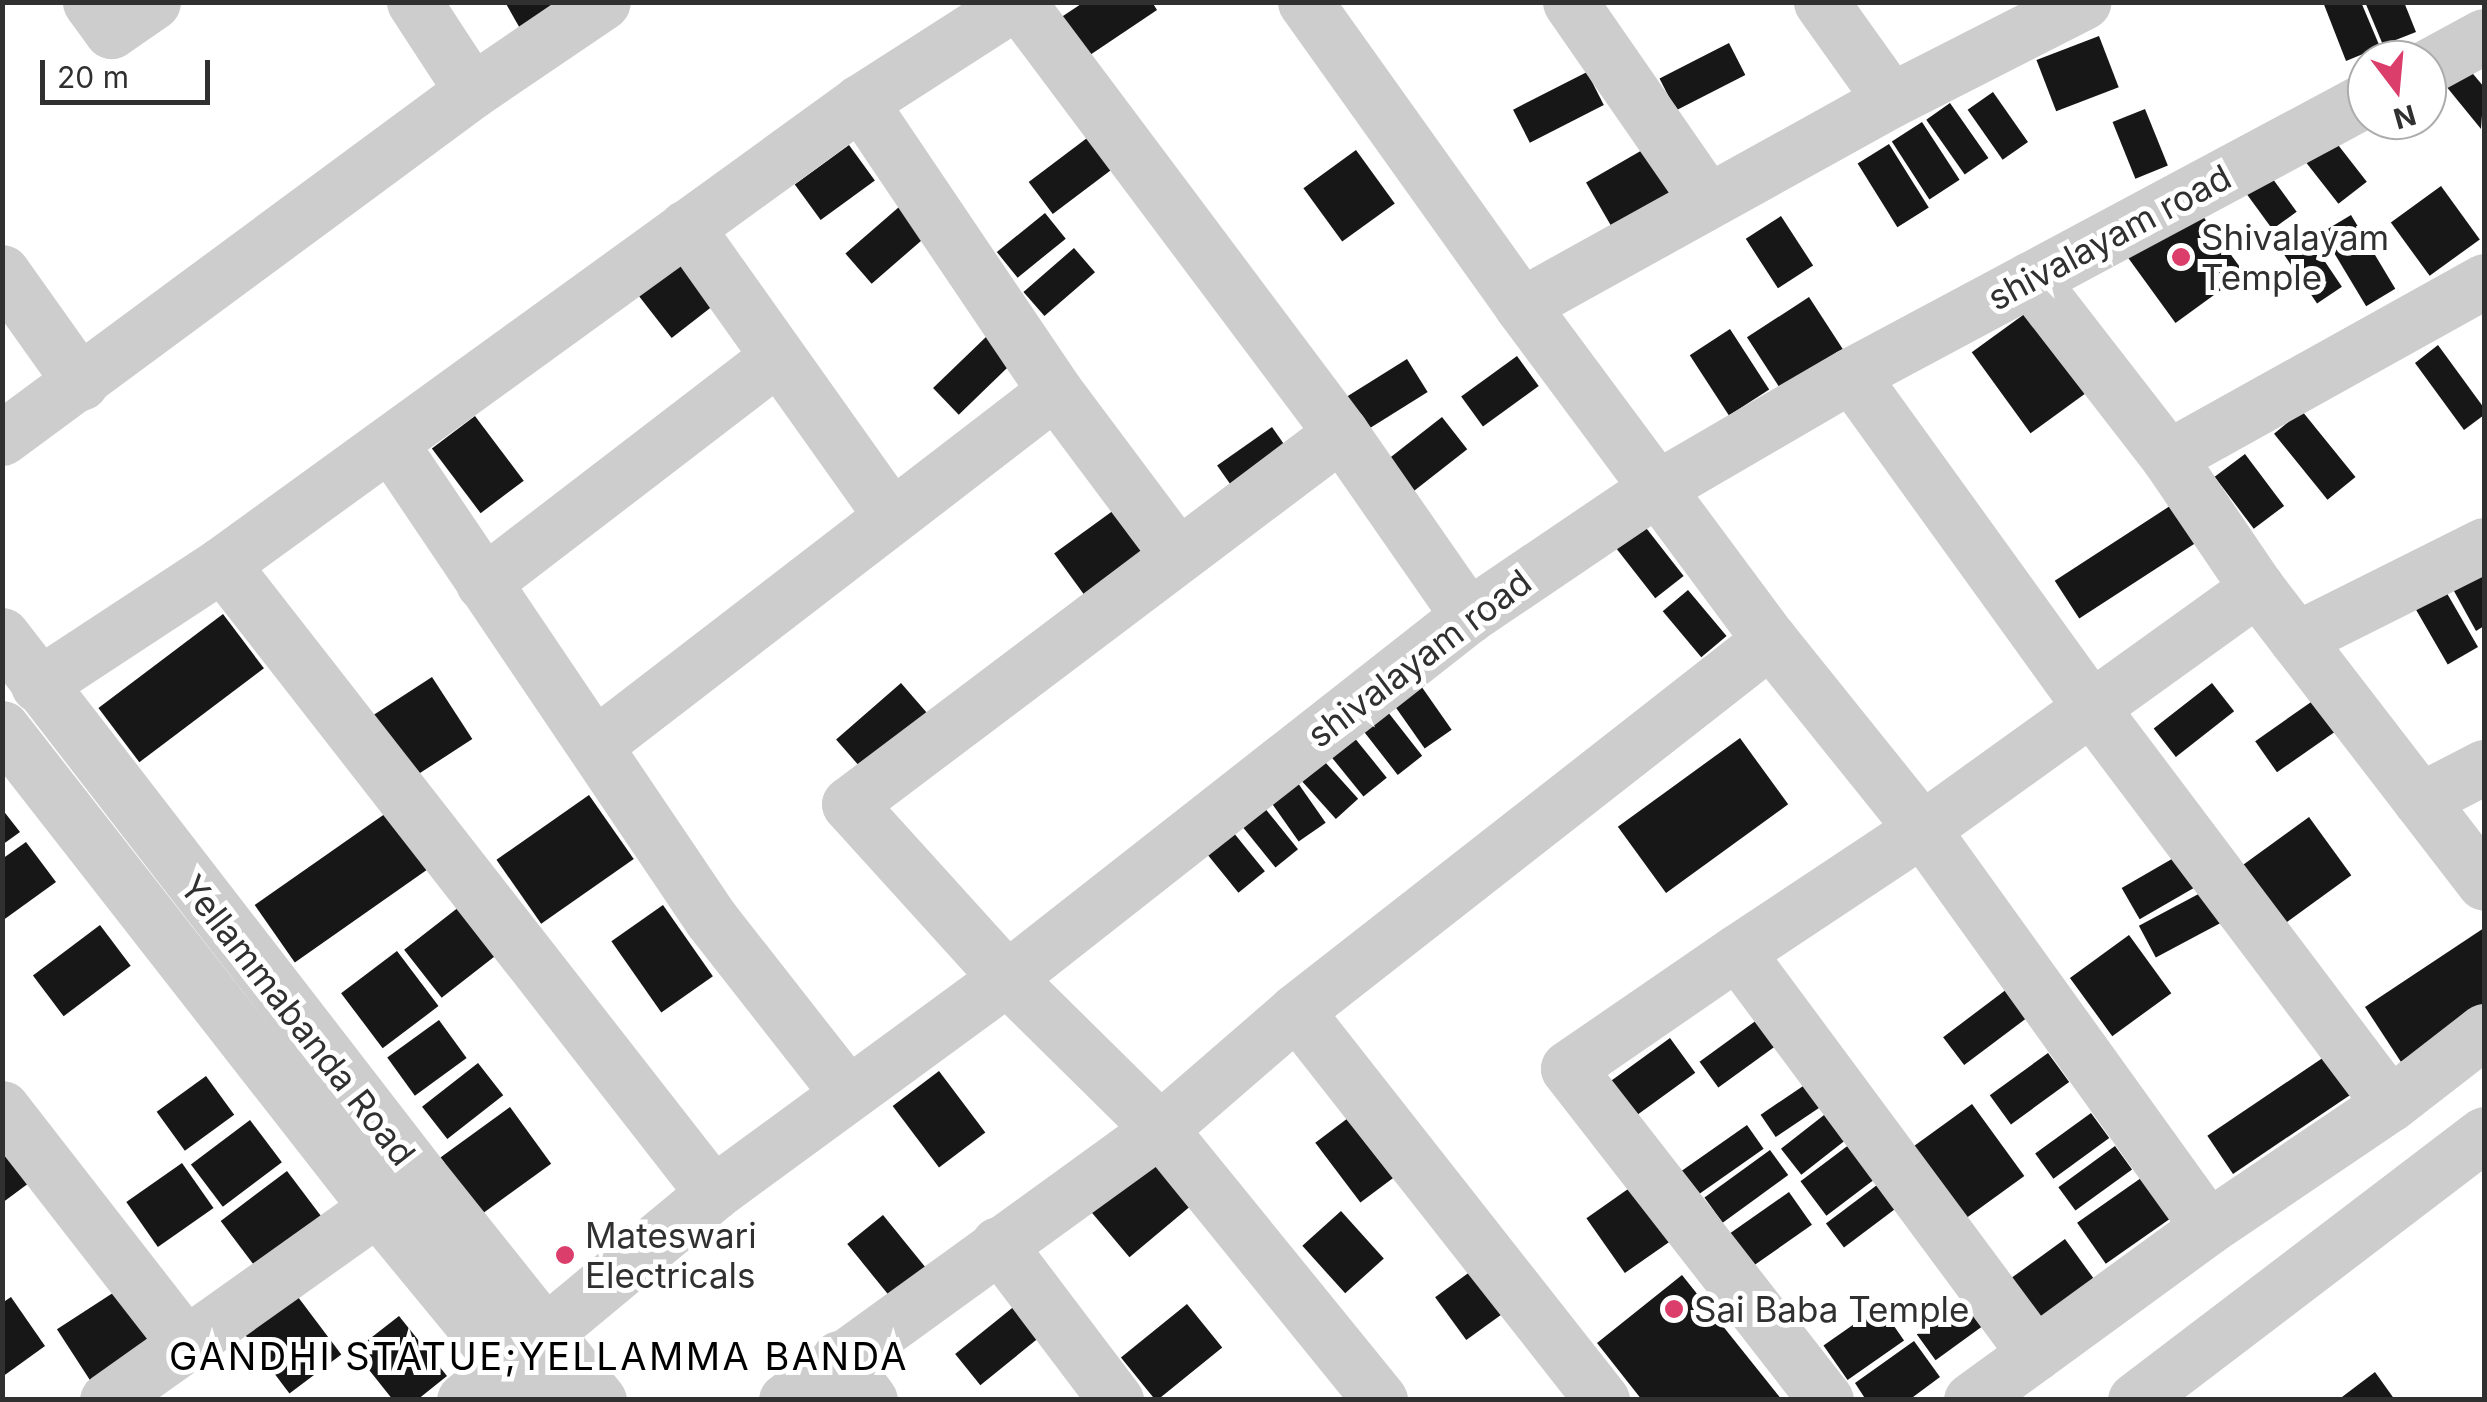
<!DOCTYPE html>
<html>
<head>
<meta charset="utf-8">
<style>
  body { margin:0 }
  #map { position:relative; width:2487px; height:1402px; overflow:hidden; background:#fff; font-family:Inter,sans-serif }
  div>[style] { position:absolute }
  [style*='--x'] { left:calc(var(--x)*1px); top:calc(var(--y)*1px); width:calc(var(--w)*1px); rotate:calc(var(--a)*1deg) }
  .building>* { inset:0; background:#171717; transform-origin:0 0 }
  .minor>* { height:55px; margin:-27.5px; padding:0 27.5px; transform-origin:27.5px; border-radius:27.5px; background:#cdcdcd }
  .dots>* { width:28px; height:28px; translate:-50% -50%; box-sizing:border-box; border:5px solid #fff; border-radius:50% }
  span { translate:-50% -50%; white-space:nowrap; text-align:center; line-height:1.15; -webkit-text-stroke:10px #fff; paint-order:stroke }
  .street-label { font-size:35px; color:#303030 }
  .poi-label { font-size:35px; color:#303030 }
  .left { translate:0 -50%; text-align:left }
  .neighbourhood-label { font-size:38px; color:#000; letter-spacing:2.5px }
  .frame { position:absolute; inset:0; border:5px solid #303030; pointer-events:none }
  .north { position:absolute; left:2347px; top:40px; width:100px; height:100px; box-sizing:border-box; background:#fff; border:2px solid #acacac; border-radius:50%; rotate:164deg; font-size:28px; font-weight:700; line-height:40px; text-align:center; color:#303030 }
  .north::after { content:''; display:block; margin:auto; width:35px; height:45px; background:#db3e6b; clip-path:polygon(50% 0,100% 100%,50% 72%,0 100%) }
  .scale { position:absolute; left:40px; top:60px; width:170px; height:45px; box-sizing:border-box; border:5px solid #303030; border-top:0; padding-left:12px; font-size:30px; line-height:35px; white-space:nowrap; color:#303030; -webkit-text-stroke:8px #fff; paint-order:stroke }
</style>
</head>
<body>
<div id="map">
  <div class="building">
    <i style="clip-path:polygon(505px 2px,573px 2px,522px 32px)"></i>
    <i style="clip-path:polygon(1084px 2px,1152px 2px,1157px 10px,1087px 57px,1060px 18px)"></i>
    <i style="clip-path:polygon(2323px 2px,2361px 2px,2380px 47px,2346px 61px)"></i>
    <i style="clip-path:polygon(2365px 2px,2404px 2px,2416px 32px,2383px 45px)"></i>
    <i style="left:2099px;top:36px;width:55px;height:67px;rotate:69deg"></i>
    <i style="left:1729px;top:43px;width:36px;height:78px;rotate:63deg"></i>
    <i style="clip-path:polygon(2463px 62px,2484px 87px,2481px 129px,2441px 80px)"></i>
    <i style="left:1587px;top:72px;width:37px;height:83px;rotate:63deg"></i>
    <i style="left:1993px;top:92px;width:61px;height:31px;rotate:55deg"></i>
    <i style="left:1950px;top:103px;width:67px;height:29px;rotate:55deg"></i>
    <i style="left:2145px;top:109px;width:61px;height:35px;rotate:68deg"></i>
    <i style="left:1922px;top:122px;width:69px;height:36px;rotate:57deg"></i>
    <i style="left:2328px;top:132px;width:63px;height:36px;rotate:52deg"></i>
    <i style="left:1091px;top:135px;width:40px;height:78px;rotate:53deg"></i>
    <i style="left:1889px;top:144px;width:75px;height:37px;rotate:58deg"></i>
    <i style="left:849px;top:145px;width:44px;height:67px;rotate:54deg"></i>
    <i style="left:1651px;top:145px;width:56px;height:75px;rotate:60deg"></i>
    <i style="left:1356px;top:150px;width:66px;height:65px;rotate:54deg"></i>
    <i style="left:2262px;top:164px;width:59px;height:30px;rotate:54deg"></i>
    <i style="left:2441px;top:186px;width:66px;height:62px;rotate:54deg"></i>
    <i style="left:2189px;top:197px;width:94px;height:85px;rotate:54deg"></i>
    <i style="left:899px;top:207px;width:40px;height:71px;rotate:49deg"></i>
    <i style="left:1045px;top:213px;width:33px;height:62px;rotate:51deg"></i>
    <i style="left:2351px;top:215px;width:86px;height:34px;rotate:59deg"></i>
    <i style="left:1781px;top:216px;width:59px;height:42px;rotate:57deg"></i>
    <i style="left:2305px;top:232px;width:66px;height:30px;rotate:56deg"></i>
    <i style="left:1074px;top:248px;width:32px;height:67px;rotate:49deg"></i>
    <i style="left:675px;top:253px;width:65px;height:55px;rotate:52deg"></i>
    <i style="left:1809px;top:297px;width:62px;height:74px;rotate:57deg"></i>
    <i style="left:2030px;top:310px;width:100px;height:72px;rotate:54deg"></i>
    <i style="left:1730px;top:329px;width:72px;height:48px;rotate:57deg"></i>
    <i style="left:987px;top:336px;width:37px;height:75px;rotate:46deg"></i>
    <i style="clip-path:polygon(2438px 345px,2484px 408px,2484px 415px,2464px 430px,2415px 363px)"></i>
    <i style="left:1517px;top:356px;width:37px;height:69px;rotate:54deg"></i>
    <i style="left:1407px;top:359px;width:39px;height:75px;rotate:58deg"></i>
    <i style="left:2302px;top:411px;width:85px;height:36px;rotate:51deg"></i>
    <i style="left:475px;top:416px;width:81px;height:54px;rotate:53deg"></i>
    <i style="left:1442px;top:417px;width:41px;height:75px;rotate:52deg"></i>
    <i style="left:1272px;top:427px;width:35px;height:67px;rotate:55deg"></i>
    <i style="left:2245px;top:454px;width:65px;height:38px;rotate:53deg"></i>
    <i style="left:2173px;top:504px;width:45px;height:141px;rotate:57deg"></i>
    <i style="left:1114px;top:510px;width:69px;height:74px;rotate:54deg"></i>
    <i style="left:1643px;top:524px;width:66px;height:36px;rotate:52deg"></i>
    <i style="clip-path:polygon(2478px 567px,2484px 580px,2484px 626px,2476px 631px,2449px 582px)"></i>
    <i style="left:2441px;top:583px;width:74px;height:35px;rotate:60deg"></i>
    <i style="left:1688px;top:590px;width:60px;height:33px;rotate:50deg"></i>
    <i style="left:223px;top:614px;width:68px;height:156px;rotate:53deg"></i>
    <i style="left:432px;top:677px;width:74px;height:84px;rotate:57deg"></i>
    <i style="left:901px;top:683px;width:43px;height:86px;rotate:49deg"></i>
    <i style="left:1419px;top:683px;width:57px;height:33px;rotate:55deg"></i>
    <i style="left:2212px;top:683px;width:36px;height:74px;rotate:52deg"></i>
    <i style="left:2324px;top:693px;width:38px;height:84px;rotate:55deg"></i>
    <i style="left:1384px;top:707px;width:62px;height:31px;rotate:52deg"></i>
    <i style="left:1349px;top:731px;width:60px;height:30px;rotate:51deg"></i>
    <i style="left:1740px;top:738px;width:82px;height:151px;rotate:54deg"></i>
    <i style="left:1316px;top:752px;width:63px;height:30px;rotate:48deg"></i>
    <i style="left:1293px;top:776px;width:57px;height:33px;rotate:55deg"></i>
    <i style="left:589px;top:795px;width:78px;height:113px;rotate:55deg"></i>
    <i style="left:1259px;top:801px;width:62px;height:29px;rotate:51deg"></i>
    <i style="clip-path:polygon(2px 809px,20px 832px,2px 845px)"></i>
    <i style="left:389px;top:811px;width:70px;height:164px;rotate:55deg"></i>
    <i style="left:2309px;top:817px;width:72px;height:89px;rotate:54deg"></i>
    <i style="left:1229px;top:827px;width:57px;height:34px;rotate:51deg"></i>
    <i style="clip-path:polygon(26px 842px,56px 882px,2px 921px,2px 859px)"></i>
    <i style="left:2184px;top:852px;width:36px;height:72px;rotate:60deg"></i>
    <i style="left:2206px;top:890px;width:36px;height:76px;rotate:62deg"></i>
    <i style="left:464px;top:903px;width:61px;height:76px;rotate:52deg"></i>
    <i style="left:663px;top:905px;width:87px;height:63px;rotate:55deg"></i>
    <i style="left:100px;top:925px;width:51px;height:84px;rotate:53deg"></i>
    <i style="clip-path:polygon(2484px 928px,2484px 1008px,2401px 1062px,2365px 1007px)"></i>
    <i style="left:2129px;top:935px;width:72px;height:73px;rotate:54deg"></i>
    <i style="left:397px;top:951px;width:69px;height:70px;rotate:53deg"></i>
    <i style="left:2007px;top:989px;width:35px;height:80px;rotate:53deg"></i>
    <i style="left:1761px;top:1017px;width:32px;height:76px;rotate:54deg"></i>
    <i style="left:439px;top:1020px;width:47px;height:64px;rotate:54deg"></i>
    <i style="left:1670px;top:1038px;width:43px;height:80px;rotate:54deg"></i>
    <i style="left:2048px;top:1053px;width:36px;height:72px;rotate:54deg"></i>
    <i style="left:2330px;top:1053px;width:46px;height:148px;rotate:56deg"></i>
    <i style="left:478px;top:1063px;width:41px;height:71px;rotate:52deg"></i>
    <i style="left:939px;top:1071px;width:77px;height:58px;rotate:53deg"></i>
    <i style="left:206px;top:1076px;width:48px;height:61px;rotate:54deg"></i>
    <i style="left:1812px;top:1080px;width:27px;height:62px;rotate:56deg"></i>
    <i style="left:1972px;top:1104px;width:89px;height:78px;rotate:54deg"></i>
    <i style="left:510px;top:1107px;width:70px;height:86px;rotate:54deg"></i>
    <i style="left:1833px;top:1108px;width:33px;height:66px;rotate:52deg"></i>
    <i style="left:1356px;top:1112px;width:75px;height:51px;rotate:53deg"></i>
    <i style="left:2091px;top:1113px;width:31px;height:69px;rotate:54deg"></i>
    <i style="left:250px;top:1120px;width:53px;height:74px;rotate:53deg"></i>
    <i style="left:1747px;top:1125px;width:29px;height:80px;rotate:55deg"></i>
    <i style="left:1858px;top:1138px;width:43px;height:72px;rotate:53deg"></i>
    <i style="clip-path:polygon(2px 1140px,33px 1180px,2px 1203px)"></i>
    <i style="left:2115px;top:1146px;width:29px;height:70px;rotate:54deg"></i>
    <i style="left:1770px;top:1150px;width:31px;height:81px;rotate:54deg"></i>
    <i style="left:1162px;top:1153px;width:59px;height:92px;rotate:50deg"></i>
    <i style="left:182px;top:1163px;width:55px;height:68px;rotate:55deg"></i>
    <i style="left:287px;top:1171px;width:64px;height:83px;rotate:53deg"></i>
    <i style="left:1889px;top:1176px;width:30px;height:79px;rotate:53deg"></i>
    <i style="left:2141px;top:1178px;width:50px;height:78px;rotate:55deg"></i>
    <i style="left:1638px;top:1182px;width:67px;height:63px;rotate:55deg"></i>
    <i style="left:1789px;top:1192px;width:40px;height:78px;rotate:55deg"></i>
    <i style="left:1341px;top:1211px;width:64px;height:52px;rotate:48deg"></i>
    <i style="left:883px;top:1215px;width:68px;height:46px;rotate:51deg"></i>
    <i style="left:2065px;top:1239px;width:62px;height:78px;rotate:54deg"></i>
    <i style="left:1478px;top:1266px;width:53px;height:53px;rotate:54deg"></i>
    <i style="clip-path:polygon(1682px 1275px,1782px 1400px,1642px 1400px,1597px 1343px)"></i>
    <i style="left:119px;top:1289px;width:62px;height:74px;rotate:57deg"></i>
    <i style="left:1975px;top:1292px;width:32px;height:72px;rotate:54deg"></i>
    <i style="left:295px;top:1293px;width:77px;height:65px;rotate:53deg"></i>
    <i style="clip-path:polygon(11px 1297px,45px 1346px,2px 1377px,2px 1303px)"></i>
    <i style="left:1022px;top:1300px;width:40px;height:86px;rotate:51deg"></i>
    <i style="left:1187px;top:1304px;width:56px;height:85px;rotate:51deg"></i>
    <i style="left:1880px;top:1306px;width:42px;height:69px;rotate:55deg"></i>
    <i style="clip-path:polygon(399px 1316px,447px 1376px,417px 1400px,393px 1400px,354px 1351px)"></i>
    <i style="clip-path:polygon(1914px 1341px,1940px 1377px,1909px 1400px,1866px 1400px,1855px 1383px)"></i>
    <i style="clip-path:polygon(2375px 1372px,2395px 1400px,2338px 1400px)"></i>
  </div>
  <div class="minor">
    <i style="--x:90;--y:2;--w:36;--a:54"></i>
    <i style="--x:111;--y:31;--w:51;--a:-34.6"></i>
    <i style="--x:414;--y:2;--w:106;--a:56.9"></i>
    <i style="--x:1018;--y:2;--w:539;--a:53.15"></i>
    <i style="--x:1341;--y:433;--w:223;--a:55.2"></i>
    <i style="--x:1305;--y:2;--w:372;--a:54.5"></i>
    <i style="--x:1521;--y:305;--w:417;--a:53.4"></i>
    <i style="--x:1770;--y:640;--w:243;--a:51.2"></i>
    <i style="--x:1922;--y:829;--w:490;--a:54.3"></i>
    <i style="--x:1570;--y:2;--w:241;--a:55.3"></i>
    <i style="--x:1821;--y:2;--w:120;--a:54.5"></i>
    <i style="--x:2427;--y:67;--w:65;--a:-28.5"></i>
    <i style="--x:686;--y:227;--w:354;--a:54.6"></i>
    <i style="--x:2;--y:272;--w:136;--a:54.6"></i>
    <i style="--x:2030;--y:279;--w:225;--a:52.2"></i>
    <i style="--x:2168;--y:457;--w:158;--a:55.8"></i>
    <i style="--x:2257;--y:588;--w:372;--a:52.4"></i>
    <i style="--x:1521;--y:305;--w:423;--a:-29"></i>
    <i style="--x:1891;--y:100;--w:216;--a:-27"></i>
    <i style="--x:1851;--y:375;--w:408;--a:54.2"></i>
    <i style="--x:2090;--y:706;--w:498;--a:53"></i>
    <i style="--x:1055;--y:391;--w:204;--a:53.2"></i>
    <i style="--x:1341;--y:433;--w:616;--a:142.98"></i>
    <i style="--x:849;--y:804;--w:235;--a:47.8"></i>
    <i style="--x:1007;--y:978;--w:215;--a:44.6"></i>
    <i style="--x:1160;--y:1129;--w:349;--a:50.9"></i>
    <i style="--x:2;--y:438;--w:584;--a:-36.44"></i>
    <i style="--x:472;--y:91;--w:158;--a:-34.2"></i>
    <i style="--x:390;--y:443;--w:574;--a:56.01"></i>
    <i style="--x:711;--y:919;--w:219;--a:51.9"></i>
    <i style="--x:2168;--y:457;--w:362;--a:-29.1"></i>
    <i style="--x:222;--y:564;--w:798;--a:52.02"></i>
    <i style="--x:483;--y:583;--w:371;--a:-37.5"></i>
    <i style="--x:2;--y:635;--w:684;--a:52.31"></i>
    <i style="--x:420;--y:1176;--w:287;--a:51.4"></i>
    <i style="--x:2296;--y:639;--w:210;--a:-26.6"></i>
    <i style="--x:38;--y:685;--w:220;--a:-33.3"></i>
    <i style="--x:222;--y:564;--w:788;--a:-35.91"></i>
    <i style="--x:860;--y:102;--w:185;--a:-32.7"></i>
    <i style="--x:2;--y:728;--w:609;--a:52"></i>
    <i style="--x:377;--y:1208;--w:249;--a:50.5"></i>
    <i style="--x:595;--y:745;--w:580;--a:-37.58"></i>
    <i style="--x:1055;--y:391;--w:349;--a:-124"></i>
    <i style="--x:2420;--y:800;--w:72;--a:-27.3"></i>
    <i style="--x:1737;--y:952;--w:222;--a:-33.6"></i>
    <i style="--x:1922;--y:829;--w:413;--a:-35.7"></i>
    <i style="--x:1296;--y:1011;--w:495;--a:51.8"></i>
    <i style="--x:2;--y:1108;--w:296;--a:52.1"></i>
    <i style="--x:998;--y:1244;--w:196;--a:52.9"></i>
    <i style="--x:839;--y:1358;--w:52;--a:53.6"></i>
    <i style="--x:107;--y:1400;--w:331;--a:-35.4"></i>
    <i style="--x:464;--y:1400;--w:324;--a:-39.7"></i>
    <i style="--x:713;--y:1193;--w:364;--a:-36.2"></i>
    <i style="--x:1007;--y:978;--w:586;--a:-38.14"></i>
    <i style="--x:1468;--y:616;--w:232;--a:-34.1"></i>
    <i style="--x:1660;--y:486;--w:221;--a:-30.2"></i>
    <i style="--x:1851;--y:375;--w:585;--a:-28.14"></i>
    <i style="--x:786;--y:1400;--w:462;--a:-35.9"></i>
    <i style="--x:1160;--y:1129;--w:180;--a:-40.9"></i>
    <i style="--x:1296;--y:1011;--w:602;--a:-38.05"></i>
    <i style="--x:1826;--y:1400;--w:420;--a:-127.9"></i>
    <i style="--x:1568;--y:1068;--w:205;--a:-34.5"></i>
    <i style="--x:1737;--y:952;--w:500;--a:53.45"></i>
    <i style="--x:1971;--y:1400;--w:293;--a:-36.1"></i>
    <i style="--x:2208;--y:1227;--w:220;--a:-34.1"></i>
    <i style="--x:2390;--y:1104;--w:119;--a:-37.8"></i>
    <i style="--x:2135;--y:1400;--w:439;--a:-37.3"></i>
  </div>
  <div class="dots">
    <i style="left:2181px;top:257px;background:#db3e6b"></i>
    <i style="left:565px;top:1255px;background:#db3e6b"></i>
    <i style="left:1674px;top:1309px;background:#db3e6b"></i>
  </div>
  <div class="street-label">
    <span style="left:2109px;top:237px;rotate:-28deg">shivalayam road</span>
    <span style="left:1419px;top:658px;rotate:-37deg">shivalayam road</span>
    <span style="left:298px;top:1020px;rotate:52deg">Yellammabanda Road</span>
  </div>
  <div class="poi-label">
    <span class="left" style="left:2201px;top:257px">Shivalayam<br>Temple</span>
    <span class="left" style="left:585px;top:1255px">Mateswari<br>Electricals</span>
    <span class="left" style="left:1694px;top:1309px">Sai Baba Temple</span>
  </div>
  <div class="neighbourhood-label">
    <span style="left:539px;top:1357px">GANDHI STATUE;YELLAMMA BANDA</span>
  </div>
  <div class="frame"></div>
  <div class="north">N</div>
  <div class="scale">20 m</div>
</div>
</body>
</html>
